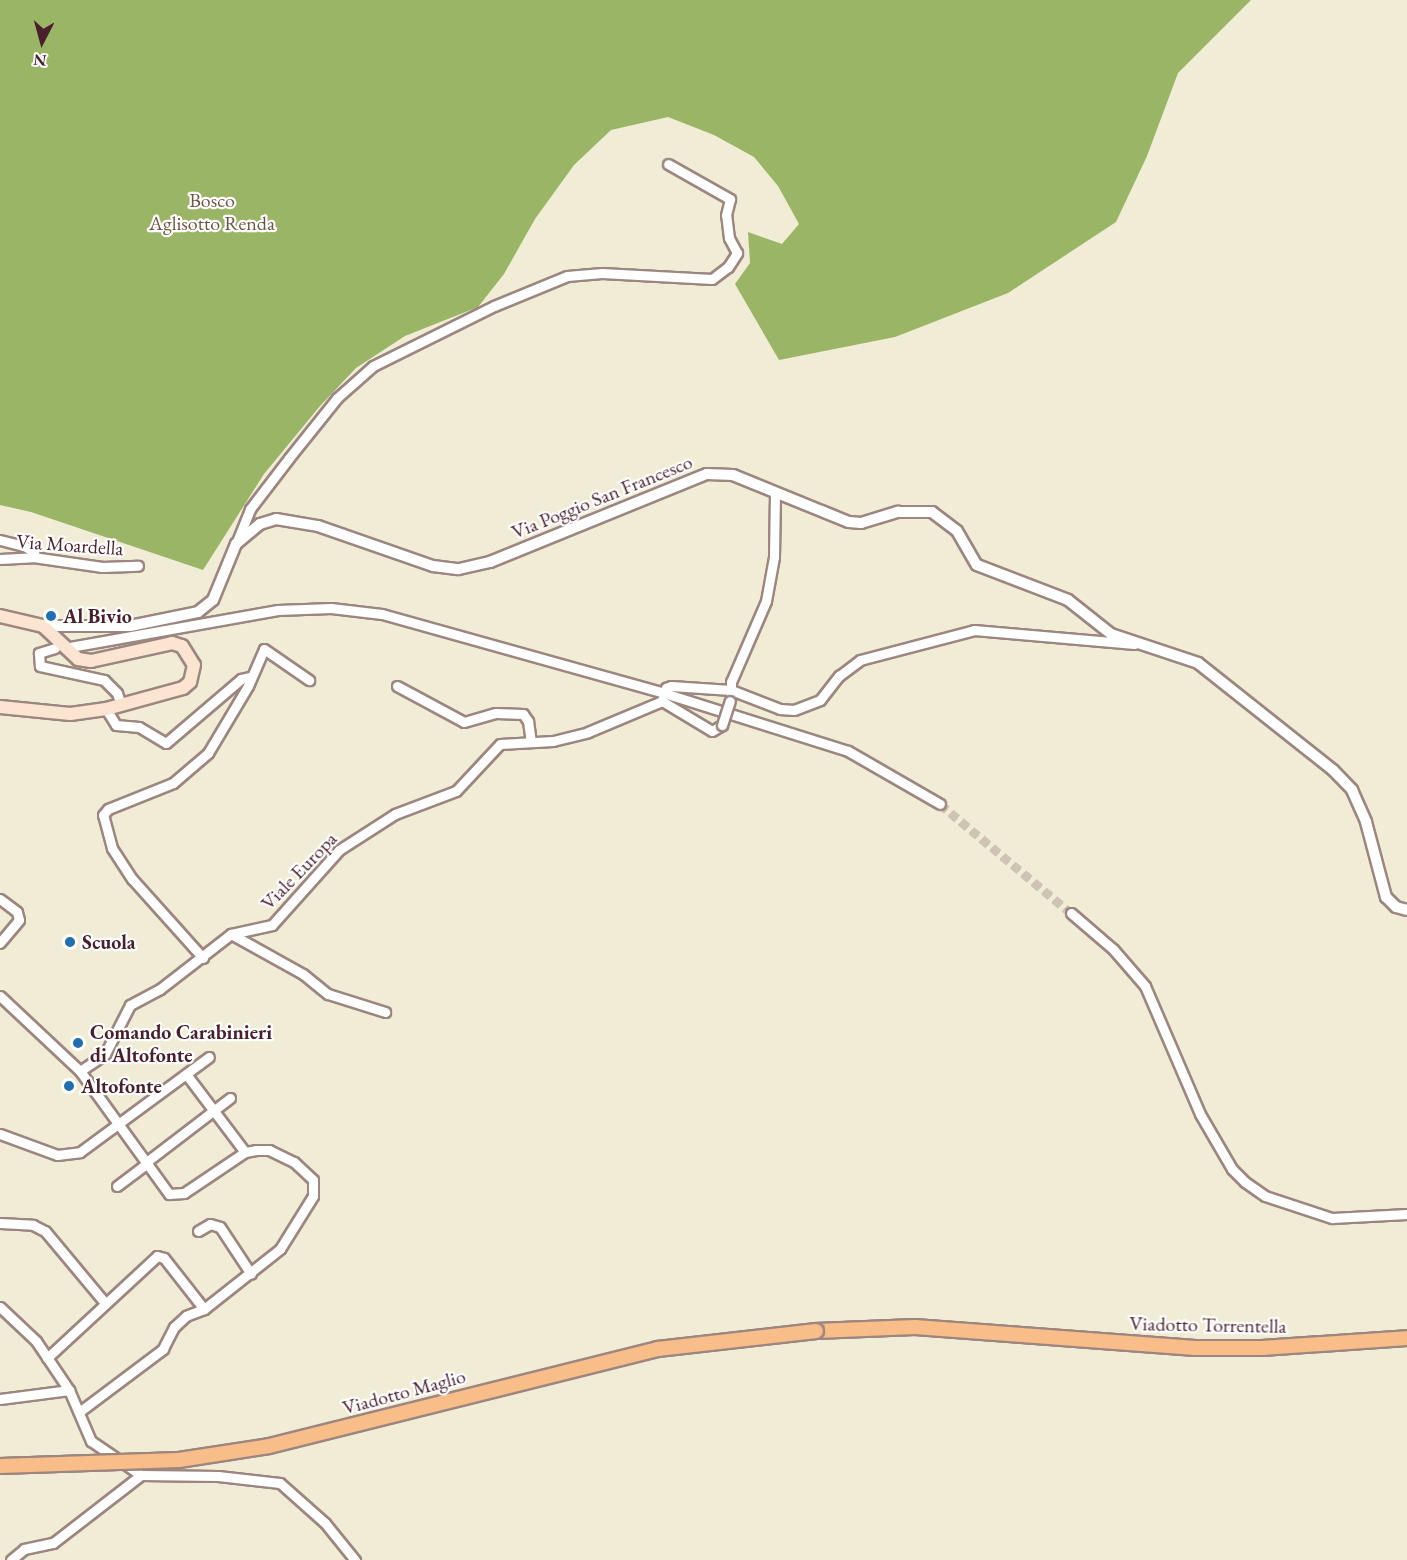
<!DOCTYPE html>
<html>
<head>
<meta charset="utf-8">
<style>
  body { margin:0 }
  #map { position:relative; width:1407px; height:1560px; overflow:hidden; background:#f0ecd6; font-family:"EB Garamond",serif }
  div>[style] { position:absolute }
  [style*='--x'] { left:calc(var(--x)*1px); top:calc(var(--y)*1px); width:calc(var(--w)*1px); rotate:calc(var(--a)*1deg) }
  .forest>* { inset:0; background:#9ab566 }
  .minor-tunnel>* { height:9px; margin-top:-4.5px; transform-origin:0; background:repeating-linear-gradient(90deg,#cfc3b4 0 9px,transparent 0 13.5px) }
  .roads { filter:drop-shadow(2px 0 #9d8680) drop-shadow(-2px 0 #9d8680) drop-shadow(0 2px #9d8680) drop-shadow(0 -2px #9d8680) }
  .minor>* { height:9px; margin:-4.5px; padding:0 4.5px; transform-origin:4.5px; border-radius:4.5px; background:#fff }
  .tertiary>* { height:10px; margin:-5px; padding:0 5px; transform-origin:5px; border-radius:5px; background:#fff }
  .secondary>* { height:12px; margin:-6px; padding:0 6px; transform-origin:6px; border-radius:6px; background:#fce5d0 }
  .primary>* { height:14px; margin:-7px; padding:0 7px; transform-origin:7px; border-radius:7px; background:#f8bd89 }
  .bridges { filter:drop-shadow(2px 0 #9d8680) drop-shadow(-2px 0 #9d8680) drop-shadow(0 2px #9d8680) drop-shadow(0 -2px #9d8680) }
  .minor-bridge>* { height:9px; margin:-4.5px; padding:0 4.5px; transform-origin:4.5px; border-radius:4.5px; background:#fff }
  .primary-bridge>* { height:14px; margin:-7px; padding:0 7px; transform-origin:7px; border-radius:7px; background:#f8bd89 }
  .dots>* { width:16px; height:16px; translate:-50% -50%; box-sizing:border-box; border:3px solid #fff; border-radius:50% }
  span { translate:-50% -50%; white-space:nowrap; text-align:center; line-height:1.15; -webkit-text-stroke:4.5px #fff; paint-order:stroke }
  .park-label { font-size:20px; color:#6e5541 }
  .street-label { font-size:20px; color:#4a1f2b }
  .poi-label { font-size:20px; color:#4a1f2b; font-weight:700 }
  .left { translate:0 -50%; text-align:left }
  .north { position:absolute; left:12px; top:12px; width:60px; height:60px; -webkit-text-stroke:4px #fff; paint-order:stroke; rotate:186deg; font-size:16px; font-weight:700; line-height:24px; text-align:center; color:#4a1f2b }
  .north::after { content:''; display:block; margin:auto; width:21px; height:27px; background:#4a1f2b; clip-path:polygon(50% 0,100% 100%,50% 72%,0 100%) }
</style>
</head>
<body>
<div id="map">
  <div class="forest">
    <i style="clip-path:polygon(0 0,1251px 0,1178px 73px,1147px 156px,1116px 222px,1008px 293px,895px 337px,779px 360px,735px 284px,750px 263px,748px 232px,782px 244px,799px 224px,778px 186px,754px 157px,714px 135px,668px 117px,611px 130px,574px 165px,535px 219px,504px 274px,478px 307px,405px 336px,356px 368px,320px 406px,264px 474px,203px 570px,31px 512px,0 505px)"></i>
  </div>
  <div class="minor-tunnel">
    <i style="--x:940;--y:804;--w:170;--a:39.8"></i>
  </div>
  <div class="roads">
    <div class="minor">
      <i style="--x:0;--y:540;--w:25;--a:14"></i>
      <i style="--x:24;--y:546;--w:12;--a:31"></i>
      <i style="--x:34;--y:552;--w:5;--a:101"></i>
      <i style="--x:236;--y:544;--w:38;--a:-68"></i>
      <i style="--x:250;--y:509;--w:64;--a:-52.6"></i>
      <i style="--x:289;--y:458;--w:77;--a:-51.3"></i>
      <i style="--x:337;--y:398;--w:48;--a:-41.6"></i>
      <i style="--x:373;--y:366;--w:135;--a:-26.4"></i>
      <i style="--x:494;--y:306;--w:79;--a:-22.3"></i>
      <i style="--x:567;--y:276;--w:35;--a:-5"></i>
      <i style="--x:602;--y:273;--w:110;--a:3.1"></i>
      <i style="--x:712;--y:279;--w:20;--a:-37"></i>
      <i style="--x:728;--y:267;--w:17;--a:-57"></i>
      <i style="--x:737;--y:253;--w:17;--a:-118"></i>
      <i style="--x:729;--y:238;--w:23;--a:-97"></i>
      <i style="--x:726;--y:215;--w:16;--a:-76"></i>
      <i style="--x:730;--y:199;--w:71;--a:-150.6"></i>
      <i style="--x:0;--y:559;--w:33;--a:-3"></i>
      <i style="--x:33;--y:557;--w:70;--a:8.2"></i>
      <i style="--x:102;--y:567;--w:36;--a:-2"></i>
      <i style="--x:70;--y:647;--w:211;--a:-10.1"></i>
      <i style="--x:278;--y:610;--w:53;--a:-2.2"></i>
      <i style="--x:331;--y:608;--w:51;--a:6.7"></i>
      <i style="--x:382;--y:614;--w:293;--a:15.6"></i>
      <i style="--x:664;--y:693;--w:193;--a:17.5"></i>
      <i style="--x:848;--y:751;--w:106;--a:29.9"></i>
      <i style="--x:55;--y:648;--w:17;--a:163"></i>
      <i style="--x:39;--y:653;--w:13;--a:86"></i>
      <i style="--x:40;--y:666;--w:66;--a:12.3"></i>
      <i style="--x:104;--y:680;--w:18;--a:45"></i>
      <i style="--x:117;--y:693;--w:13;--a:72"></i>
      <i style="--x:397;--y:686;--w:76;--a:28.2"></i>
      <i style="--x:464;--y:722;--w:33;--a:-16"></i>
      <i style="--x:496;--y:713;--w:27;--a:2"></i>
      <i style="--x:523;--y:714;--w:9;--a:54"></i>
      <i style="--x:528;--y:721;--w:21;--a:82"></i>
      <i style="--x:731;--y:696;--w:14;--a:-90"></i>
      <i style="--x:731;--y:682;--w:88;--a:-66.6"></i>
      <i style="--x:766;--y:601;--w:45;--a:-79.7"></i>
      <i style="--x:774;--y:557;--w:65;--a:-89.1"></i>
      <i style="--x:662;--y:701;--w:58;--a:31"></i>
      <i style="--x:712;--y:731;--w:12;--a:-31"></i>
      <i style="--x:106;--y:709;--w:19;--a:58"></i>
      <i style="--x:116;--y:725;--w:23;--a:5"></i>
      <i style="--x:139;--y:727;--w:31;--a:31"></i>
      <i style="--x:166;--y:743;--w:99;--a:-40.5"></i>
      <i style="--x:241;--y:679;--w:8;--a:-14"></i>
      <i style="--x:0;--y:899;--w:21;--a:37"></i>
      <i style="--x:17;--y:912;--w:8;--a:76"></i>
      <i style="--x:19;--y:920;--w:30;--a:130"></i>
      <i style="--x:1071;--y:913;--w:55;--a:40.6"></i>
      <i style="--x:1113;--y:949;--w:49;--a:49.1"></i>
      <i style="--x:1145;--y:986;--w:139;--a:66.7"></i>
      <i style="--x:1200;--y:1114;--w:64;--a:59.8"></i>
      <i style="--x:1232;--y:1169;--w:18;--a:45"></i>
      <i style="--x:1245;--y:1182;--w:24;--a:35"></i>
      <i style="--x:1265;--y:1196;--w:71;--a:18.2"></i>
      <i style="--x:1332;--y:1218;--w:75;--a:-3.1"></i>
      <i style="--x:231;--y:934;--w:82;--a:29.1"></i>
      <i style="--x:303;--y:974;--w:32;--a:39"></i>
      <i style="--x:328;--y:994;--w:60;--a:17.5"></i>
      <i style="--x:203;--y:958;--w:106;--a:-131.9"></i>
      <i style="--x:132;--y:879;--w:37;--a:-123"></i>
      <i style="--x:112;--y:848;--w:34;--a:-105"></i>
      <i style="--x:103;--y:815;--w:8;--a:-50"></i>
      <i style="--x:108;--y:809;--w:70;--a:-21.8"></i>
      <i style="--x:173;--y:783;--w:46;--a:-40.6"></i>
      <i style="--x:208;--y:753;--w:78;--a:-59.2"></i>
      <i style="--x:248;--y:686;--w:40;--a:-66.6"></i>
      <i style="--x:264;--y:649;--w:55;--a:34.6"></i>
      <i style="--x:0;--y:996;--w:110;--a:43.2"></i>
      <i style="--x:80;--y:1071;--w:152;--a:54.1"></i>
      <i style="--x:169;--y:1194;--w:15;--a:-4"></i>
      <i style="--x:184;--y:1193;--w:73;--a:-33.9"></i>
      <i style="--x:245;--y:1152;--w:11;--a:-10"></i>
      <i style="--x:256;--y:1150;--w:13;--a:0"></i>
      <i style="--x:269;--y:1150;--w:28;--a:26"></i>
      <i style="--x:294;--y:1162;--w:26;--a:43"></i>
      <i style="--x:313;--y:1180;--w:16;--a:90"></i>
      <i style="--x:313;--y:1196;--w:62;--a:121.9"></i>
      <i style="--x:280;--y:1249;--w:97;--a:141.7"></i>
      <i style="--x:204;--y:1309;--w:19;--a:159"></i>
      <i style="--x:186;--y:1316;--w:16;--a:137"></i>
      <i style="--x:174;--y:1327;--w:25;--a:117"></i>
      <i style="--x:163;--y:1349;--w:105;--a:143.1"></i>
      <i style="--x:80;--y:1071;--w:30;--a:-34"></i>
      <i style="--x:105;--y:1054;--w:55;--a:-63"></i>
      <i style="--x:130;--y:1005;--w:34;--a:-28"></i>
      <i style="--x:160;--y:989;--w:90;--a:-37.8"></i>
      <i style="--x:231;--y:934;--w:42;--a:-12.4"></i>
      <i style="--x:272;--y:925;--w:101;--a:-48.2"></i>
      <i style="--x:339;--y:850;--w:67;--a:-32.7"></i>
      <i style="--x:395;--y:814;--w:65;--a:-20.7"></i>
      <i style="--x:456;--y:791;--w:64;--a:-46.9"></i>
      <i style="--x:500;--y:744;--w:53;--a:-3.2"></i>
      <i style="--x:553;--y:741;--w:36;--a:-14"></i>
      <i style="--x:588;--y:732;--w:80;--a:-22.7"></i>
      <i style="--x:662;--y:701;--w:14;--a:-73"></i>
      <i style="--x:666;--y:688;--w:5;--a:-22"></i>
      <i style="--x:671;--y:686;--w:60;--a:3.8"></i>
      <i style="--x:731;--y:690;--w:53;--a:21.2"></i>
      <i style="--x:780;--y:709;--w:14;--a:4"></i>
      <i style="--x:794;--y:710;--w:28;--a:-21"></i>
      <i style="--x:820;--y:700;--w:31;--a:-52"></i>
      <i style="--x:839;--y:676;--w:26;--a:-37"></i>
      <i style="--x:860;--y:660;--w:118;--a:-14.7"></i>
      <i style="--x:974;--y:630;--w:161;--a:5"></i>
      <i style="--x:186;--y:1074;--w:98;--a:52.9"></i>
      <i style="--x:0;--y:1134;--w:61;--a:20.2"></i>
      <i style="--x:57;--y:1155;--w:23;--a:-7"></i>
      <i style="--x:80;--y:1152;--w:160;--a:-36.4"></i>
      <i style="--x:145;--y:1163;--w:107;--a:-37.4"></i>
      <i style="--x:117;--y:1186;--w:36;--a:-37"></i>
      <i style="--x:0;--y:1223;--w:33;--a:3"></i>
      <i style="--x:33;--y:1225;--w:13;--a:27"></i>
      <i style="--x:45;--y:1231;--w:94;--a:50.2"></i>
      <i style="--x:198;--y:1231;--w:14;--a:-30"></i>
      <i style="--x:210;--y:1224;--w:10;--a:17"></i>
      <i style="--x:220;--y:1227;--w:56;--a:56.6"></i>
      <i style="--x:0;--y:1307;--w:50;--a:43.4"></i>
      <i style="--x:36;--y:1341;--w:59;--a:56"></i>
      <i style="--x:69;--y:1390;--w:56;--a:66.7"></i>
      <i style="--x:91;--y:1441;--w:60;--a:34.2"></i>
      <i style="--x:47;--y:1358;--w:150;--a:-42.8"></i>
      <i style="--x:157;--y:1256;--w:7;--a:16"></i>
      <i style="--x:164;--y:1258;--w:65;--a:51.9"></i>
      <i style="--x:0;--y:1399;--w:70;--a:-7.4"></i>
      <i style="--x:141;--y:1475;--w:77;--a:0.7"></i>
      <i style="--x:218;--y:1476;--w:62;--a:6.4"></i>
      <i style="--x:280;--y:1483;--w:60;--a:41.6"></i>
      <i style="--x:325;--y:1523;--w:48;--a:51"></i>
      <i style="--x:11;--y:1560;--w:17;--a:-40"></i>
      <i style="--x:24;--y:1549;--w:30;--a:-12"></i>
      <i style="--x:53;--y:1543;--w:111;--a:-37.7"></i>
    </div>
    <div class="tertiary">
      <i style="--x:43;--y:626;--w:87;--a:0"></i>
      <i style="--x:130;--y:626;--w:69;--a:-11.6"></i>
      <i style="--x:198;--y:612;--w:19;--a:-39"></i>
      <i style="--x:213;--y:600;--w:61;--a:-67.7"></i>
      <i style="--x:236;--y:544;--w:31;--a:-40"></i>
      <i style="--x:260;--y:524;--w:17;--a:-17"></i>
      <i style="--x:276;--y:519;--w:43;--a:9.5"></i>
      <i style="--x:318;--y:526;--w:122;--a:19.2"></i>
      <i style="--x:433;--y:566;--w:26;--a:7"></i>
      <i style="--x:459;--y:569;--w:32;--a:-13"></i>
      <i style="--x:490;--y:562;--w:234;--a:-22.1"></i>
      <i style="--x:707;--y:474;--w:26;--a:2"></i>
      <i style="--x:733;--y:475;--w:125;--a:22.1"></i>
      <i style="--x:849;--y:522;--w:12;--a:5"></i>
      <i style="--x:861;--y:523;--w:39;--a:-17"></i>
      <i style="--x:898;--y:512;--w:34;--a:0"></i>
      <i style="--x:932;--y:512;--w:31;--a:37"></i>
      <i style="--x:957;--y:531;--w:39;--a:60"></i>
      <i style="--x:977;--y:565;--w:97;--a:21"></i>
      <i style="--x:1068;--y:600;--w:55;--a:38.3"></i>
      <i style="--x:1111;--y:634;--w:92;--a:18.4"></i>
      <i style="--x:1198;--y:663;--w:172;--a:38.4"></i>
      <i style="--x:1333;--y:770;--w:28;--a:46"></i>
      <i style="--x:1352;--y:790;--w:35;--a:66"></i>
      <i style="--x:1366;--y:822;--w:78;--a:75.1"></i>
      <i style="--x:1386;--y:897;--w:14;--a:45"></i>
      <i style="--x:1396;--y:907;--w:11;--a:15"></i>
    </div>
    <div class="secondary">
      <i style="--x:0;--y:616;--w:44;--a:13.1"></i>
      <i style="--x:43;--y:626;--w:48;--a:43.3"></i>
      <i style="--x:78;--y:659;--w:13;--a:9"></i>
      <i style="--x:91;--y:661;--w:83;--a:-12.5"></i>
      <i style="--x:172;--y:643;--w:10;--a:17"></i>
      <i style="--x:182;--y:646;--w:22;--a:58"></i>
      <i style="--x:194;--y:665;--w:17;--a:103"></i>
      <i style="--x:190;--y:682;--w:9;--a:139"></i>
      <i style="--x:183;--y:688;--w:80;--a:164.7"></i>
      <i style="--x:106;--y:709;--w:36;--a:172"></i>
      <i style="--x:70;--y:714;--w:70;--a:-174.3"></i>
    </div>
    <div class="primary">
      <i style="--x:816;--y:1331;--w:99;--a:-2.3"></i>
      <i style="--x:915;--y:1327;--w:281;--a:4.3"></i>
      <i style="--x:1195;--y:1348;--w:67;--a:0"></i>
      <i style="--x:1262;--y:1348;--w:145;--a:-3.9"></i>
    </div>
  </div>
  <div class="bridges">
    <div class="minor-bridge">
      <i style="--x:722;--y:725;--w:25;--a:-72"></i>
    </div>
    <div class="primary-bridge">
      <i style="--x:0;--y:1466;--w:179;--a:-1.9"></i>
      <i style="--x:179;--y:1460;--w:91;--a:-8.8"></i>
      <i style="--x:269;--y:1446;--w:401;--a:-14"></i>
      <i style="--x:658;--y:1349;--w:159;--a:-6.5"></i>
    </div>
  </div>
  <div class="dots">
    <i style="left:51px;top:616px;background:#1f6fb2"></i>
    <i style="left:70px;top:942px;background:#1f6fb2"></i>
    <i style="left:78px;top:1043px;background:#1f6fb2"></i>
    <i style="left:69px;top:1086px;background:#1f6fb2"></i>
  </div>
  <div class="park-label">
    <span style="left:212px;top:212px">Bosco<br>Aglisotto Renda</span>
  </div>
  <div class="street-label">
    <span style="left:602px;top:497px;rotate:-22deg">Via Poggio San Francesco</span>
    <span style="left:70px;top:545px;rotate:4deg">Via Moardella</span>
    <span style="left:299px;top:871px;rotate:-46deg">Viale Europa</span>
    <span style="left:1208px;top:1325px;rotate:1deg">Viadotto Torrentella</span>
    <span style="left:404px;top:1392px;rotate:-15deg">Viadotto Maglio</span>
  </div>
  <div class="poi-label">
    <span class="left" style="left:63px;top:616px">Al Bivio</span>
    <span class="left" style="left:82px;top:942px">Scuola</span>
    <span class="left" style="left:90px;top:1044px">Comando Carabinieri<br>di Altofonte</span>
    <span class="left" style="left:81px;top:1086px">Altofonte</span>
  </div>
  <div class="north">N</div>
</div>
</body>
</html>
